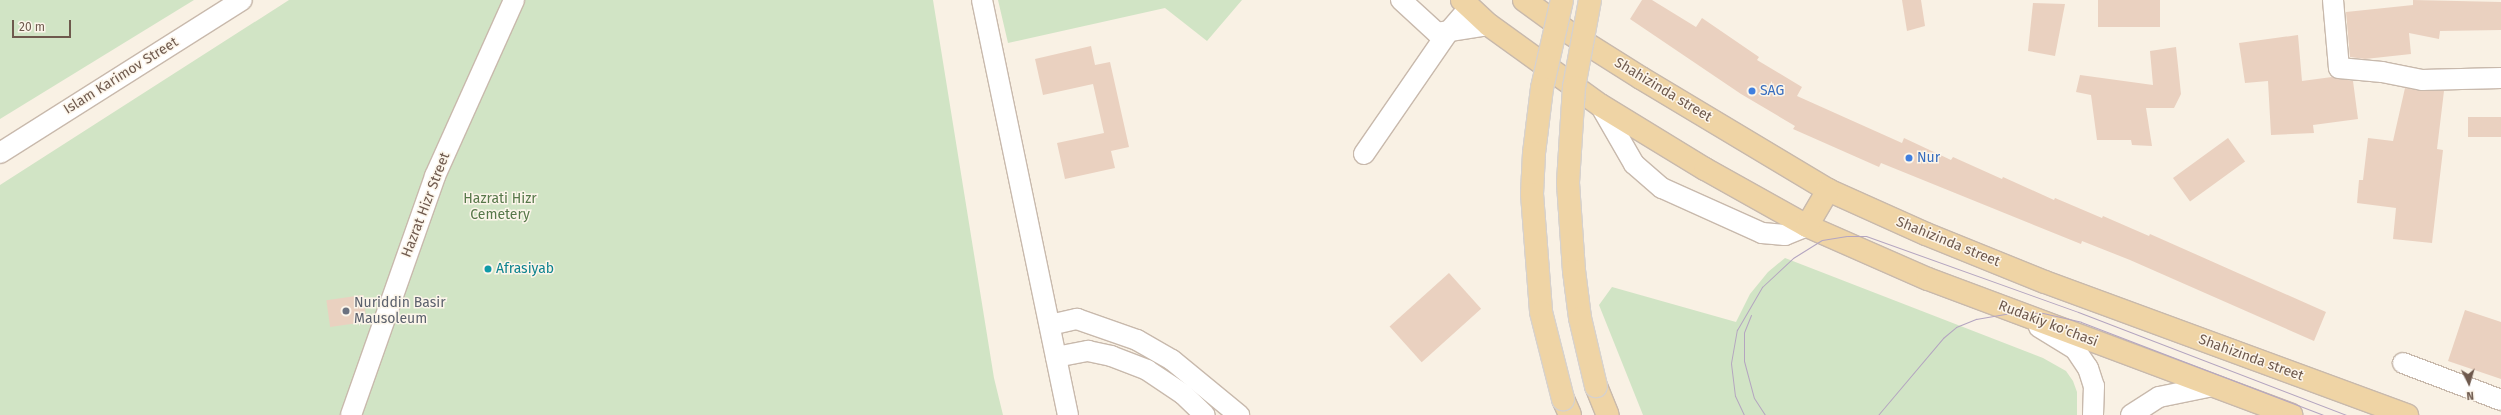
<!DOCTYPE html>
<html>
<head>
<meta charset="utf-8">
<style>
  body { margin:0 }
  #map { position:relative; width:2501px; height:415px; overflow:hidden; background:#f9f1e4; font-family:"Fira Sans",sans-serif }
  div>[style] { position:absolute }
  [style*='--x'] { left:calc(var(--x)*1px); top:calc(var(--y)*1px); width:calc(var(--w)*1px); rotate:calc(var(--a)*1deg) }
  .green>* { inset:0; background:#d1e4c5 }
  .building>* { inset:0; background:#ead1c0; transform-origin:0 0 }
  .roads { filter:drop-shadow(1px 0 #c8b9ac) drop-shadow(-1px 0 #c8b9ac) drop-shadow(0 1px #c8b9ac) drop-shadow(0 -1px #c8b9ac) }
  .minor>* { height:20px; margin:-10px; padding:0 10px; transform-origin:10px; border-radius:10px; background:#fff }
  .major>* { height:22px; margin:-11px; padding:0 11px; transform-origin:11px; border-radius:11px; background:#efd4a5 }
  .tram>* { height:1px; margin:-0.5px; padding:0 0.5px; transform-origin:0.5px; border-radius:0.5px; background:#b4a5c0 }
  .bridges { filter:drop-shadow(1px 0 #d6d1cd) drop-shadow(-1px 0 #d6d1cd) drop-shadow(0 1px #d6d1cd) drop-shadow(0 -1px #d6d1cd) }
  .major-bridge>* { height:22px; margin:-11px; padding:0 11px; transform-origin:11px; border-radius:11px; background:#efd4a5 }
  .dots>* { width:11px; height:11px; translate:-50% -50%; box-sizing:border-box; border:2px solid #fcf5ea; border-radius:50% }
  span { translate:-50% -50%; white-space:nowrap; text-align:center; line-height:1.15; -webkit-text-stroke:3px #fcf5ea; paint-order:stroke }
  .street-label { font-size:14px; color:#6e594d }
  .shop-label { font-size:14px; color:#366cbe }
  .left { translate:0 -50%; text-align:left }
  .park-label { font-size:14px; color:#57784a }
  .culture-label { font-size:14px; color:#0d838f }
  .worship-label { font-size:14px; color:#5b616d }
  .north { position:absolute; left:2449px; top:363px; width:40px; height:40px; -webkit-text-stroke:3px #fcf5ea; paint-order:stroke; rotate:175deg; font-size:11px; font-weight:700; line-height:16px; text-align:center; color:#6e594d }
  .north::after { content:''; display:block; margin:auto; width:14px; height:18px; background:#6e594d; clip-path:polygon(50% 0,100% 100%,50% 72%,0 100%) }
  .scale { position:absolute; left:12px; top:20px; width:59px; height:18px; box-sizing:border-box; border:2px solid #6e594d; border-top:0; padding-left:5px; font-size:12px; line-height:14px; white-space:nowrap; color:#6e594d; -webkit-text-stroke:3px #fcf5ea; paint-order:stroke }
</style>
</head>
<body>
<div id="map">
  <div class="green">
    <i style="clip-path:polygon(0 0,194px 0,0 119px)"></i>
    <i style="clip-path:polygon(289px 0,933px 0,994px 378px,1003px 415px,0 415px,0 185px)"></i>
    <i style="clip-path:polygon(998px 0,1242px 0,1207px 41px,1165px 8px,1008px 43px)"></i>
    <i style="clip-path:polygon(1785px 258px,2043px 358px,2066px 371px,2073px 381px,2077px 392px,2077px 415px,1643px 415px,1599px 305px,1612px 287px,1736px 322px,1750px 294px,1768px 272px)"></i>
  </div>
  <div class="building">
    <i style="clip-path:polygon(1642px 0,1652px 0,1696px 27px,1702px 18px,1759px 57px,1757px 60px,1802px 87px,1797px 96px,1902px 143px,1904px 138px,1951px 160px,1953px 157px,2002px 179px,2003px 177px,2054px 200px,2055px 198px,2102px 218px,2103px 216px,2149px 236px,2150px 234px,2326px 312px,2314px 341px,2130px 260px,2082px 241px,2081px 244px,1881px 163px,1879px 167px,1793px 129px,1795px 126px,1741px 94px,1630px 19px)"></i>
    <i style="clip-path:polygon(1902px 0,1921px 0,1925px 26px,1907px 31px)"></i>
    <i style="left:2098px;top:0;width:62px;height:27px"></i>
    <i style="clip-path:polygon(2413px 0,2501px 2px,2501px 30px,2440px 31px,2439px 39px,2409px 33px,2411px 54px,2365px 59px,2350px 57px,2346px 12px,2413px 5px)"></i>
    <i style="clip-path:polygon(2033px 3px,2065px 4px,2055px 56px,2028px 51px)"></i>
    <i style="clip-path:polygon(2298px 35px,2302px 81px,2332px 77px,2353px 81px,2358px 119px,2313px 125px,2314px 133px,2271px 135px,2268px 81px,2245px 83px,2239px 43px)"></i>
    <i style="clip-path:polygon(1091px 46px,1095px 65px,1110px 62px,1129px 147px,1111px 151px,1115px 168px,1065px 179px,1057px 143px,1104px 133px,1093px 84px,1043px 95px,1035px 59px)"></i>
    <i style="clip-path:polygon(2176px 47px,2181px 94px,2174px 108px,2146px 108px,2152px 146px,2132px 145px,2131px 140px,2097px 140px,2091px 95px,2076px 92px,2080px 75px,2153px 85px,2150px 51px)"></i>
    <i style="clip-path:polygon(2405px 88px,2422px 91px,2444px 91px,2437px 149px,2443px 150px,2432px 243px,2393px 239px,2396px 208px,2357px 203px,2359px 180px,2363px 180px,2368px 138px,2393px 141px)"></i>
    <i style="left:2501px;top:117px;width:20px;height:33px;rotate:90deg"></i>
    <i style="left:2228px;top:138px;width:29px;height:68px;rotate:54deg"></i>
    <i style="left:1449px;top:273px;width:48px;height:80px;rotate:48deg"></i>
    <i style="left:363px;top:295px;width:27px;height:37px;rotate:82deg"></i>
    <i style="clip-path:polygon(2465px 310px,2501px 322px,2501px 379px,2448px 361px)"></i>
  </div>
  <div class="roads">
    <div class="minor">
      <i style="--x:982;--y:0;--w:424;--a:78.3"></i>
      <i style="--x:1401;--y:0;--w:49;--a:42.5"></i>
      <i style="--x:1437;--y:33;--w:53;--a:-8.7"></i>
      <i style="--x:2333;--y:0;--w:68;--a:85"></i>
      <i style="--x:2339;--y:68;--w:43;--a:5.3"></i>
      <i style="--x:2382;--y:72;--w:41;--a:11.3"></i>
      <i style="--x:2422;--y:80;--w:79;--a:-1.5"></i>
      <i style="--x:1600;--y:105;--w:68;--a:60"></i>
      <i style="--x:1634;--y:164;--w:37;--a:41"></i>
      <i style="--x:1662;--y:188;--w:110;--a:24.2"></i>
      <i style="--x:1762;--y:233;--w:23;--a:5"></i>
      <i style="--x:1785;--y:235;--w:24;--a:-22"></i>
      <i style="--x:0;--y:153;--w:286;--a:-32.3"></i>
      <i style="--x:1364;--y:154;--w:150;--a:-55.4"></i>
      <i style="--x:1449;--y:31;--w:32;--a:-49"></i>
      <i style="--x:1050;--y:325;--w:28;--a:-13"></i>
      <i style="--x:1077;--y:319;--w:64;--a:19.3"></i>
      <i style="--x:1137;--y:340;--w:40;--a:29.7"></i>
      <i style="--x:1172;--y:360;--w:87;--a:39.4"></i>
      <i style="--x:2039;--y:327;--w:42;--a:31.4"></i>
      <i style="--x:2075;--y:349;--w:23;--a:56"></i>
      <i style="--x:2088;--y:368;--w:19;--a:72"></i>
      <i style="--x:2094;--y:386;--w:29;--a:92"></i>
      <i style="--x:1056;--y:357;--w:33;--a:-11"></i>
      <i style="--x:1088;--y:351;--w:24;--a:12"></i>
      <i style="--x:1111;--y:356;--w:39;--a:21"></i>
      <i style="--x:1147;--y:370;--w:43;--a:33.7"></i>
      <i style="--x:1183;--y:394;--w:30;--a:44"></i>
      <i style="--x:2403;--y:363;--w:105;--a:20.7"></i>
      <i style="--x:351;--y:415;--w:253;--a:-70.6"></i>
      <i style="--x:435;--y:176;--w:193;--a:-65.8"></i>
      <i style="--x:2131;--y:415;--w:33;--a:-33"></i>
      <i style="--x:2159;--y:397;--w:55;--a:-11.5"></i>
    </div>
    <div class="major">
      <i style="--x:1462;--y:0;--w:37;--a:43"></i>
      <i style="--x:1489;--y:25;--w:137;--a:35.8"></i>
      <i style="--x:1600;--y:105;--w:123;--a:31.4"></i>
      <i style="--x:1705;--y:169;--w:117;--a:29.2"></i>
      <i style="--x:1807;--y:226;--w:132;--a:23.7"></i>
      <i style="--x:1928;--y:279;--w:388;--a:20.5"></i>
      <i style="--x:1524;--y:0;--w:54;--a:36"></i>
      <i style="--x:1568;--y:32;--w:86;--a:32.2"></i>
      <i style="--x:1641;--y:78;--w:218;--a:30.9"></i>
      <i style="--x:1828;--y:190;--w:107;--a:24.2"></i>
      <i style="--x:1926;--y:234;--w:128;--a:22"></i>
      <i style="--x:2045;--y:282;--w:386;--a:20.2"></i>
      <i style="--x:1807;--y:226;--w:42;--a:-59.7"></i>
      <i style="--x:1596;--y:386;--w:31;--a:68"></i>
      <i style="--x:1563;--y:399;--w:17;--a:66"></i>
    </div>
  </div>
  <div class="tram">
    <i style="--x:1751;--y:315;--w:18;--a:112"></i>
    <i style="--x:1744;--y:332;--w:29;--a:90"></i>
    <i style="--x:1744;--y:361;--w:38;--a:75"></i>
    <i style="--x:1754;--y:398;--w:20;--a:57"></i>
    <i style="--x:1744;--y:415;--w:21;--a:-115"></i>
    <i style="--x:1735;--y:396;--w:33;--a:-97"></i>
    <i style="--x:1731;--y:363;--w:34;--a:-80"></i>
    <i style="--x:1737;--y:330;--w:50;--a:-59.8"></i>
    <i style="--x:1762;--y:287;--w:42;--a:-43.1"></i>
    <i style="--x:1793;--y:258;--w:34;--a:-32"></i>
    <i style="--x:1822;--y:240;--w:25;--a:-9"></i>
    <i style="--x:1847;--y:236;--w:19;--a:0"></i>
    <i style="--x:1866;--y:236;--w:225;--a:19.7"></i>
    <i style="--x:2078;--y:312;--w:288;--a:21"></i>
    <i style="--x:1878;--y:415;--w:101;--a:-49.8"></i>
    <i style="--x:1943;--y:338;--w:17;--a:-40"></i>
    <i style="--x:1956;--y:327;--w:22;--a:-22"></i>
    <i style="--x:1976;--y:319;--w:41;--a:-9.9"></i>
    <i style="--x:2016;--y:312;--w:27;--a:2"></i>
    <i style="--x:2043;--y:313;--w:39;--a:13"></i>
    <i style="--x:2081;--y:322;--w:259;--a:21"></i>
  </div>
  <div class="bridges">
    <div class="major-bridge">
      <i style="--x:1562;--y:0;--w:90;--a:102.8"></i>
      <i style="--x:1542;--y:88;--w:65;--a:97"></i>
      <i style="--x:1534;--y:153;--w:41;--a:92.8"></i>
      <i style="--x:1532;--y:194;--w:118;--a:85.6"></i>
      <i style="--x:1541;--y:312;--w:90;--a:75.8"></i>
      <i style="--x:1590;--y:0;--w:88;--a:100.4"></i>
      <i style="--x:1574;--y:87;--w:96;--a:93.6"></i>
      <i style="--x:1568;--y:183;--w:88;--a:86.1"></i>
      <i style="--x:1574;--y:271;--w:47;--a:82.7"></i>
      <i style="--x:1580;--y:318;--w:70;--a:76.8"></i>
    </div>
  </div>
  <div class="dots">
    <i style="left:1752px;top:91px;background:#3f7fe0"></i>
    <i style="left:1909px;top:158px;background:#3f7fe0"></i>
    <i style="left:488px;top:269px;background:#0f9aa8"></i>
    <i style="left:346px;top:311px;background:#6b7280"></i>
  </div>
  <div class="street-label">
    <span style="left:121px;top:76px;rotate:-32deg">Islam Karimov Street</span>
    <span style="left:1663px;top:90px;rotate:31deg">Shahizinda street</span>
    <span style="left:426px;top:205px;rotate:-69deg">Hazrat Hizr Street</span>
    <span style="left:1948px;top:242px;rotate:22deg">Shahizinda street</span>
    <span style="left:2048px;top:324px;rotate:21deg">Rudakiy ko'chasi</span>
    <span style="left:2251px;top:358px;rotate:20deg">Shahizinda street</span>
  </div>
  <div class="shop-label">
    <span class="left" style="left:1760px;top:91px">SAG</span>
    <span class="left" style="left:1917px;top:158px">Nur</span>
  </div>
  <div class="park-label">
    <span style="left:500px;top:207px">Hazrati Hizr<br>Cemetery</span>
  </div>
  <div class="culture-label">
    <span class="left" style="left:496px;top:269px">Afrasiyab</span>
  </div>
  <div class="worship-label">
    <span class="left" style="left:354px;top:311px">Nuriddin Basir<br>Mausoleum</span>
  </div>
  <div class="north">N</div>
  <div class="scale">20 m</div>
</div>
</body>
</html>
